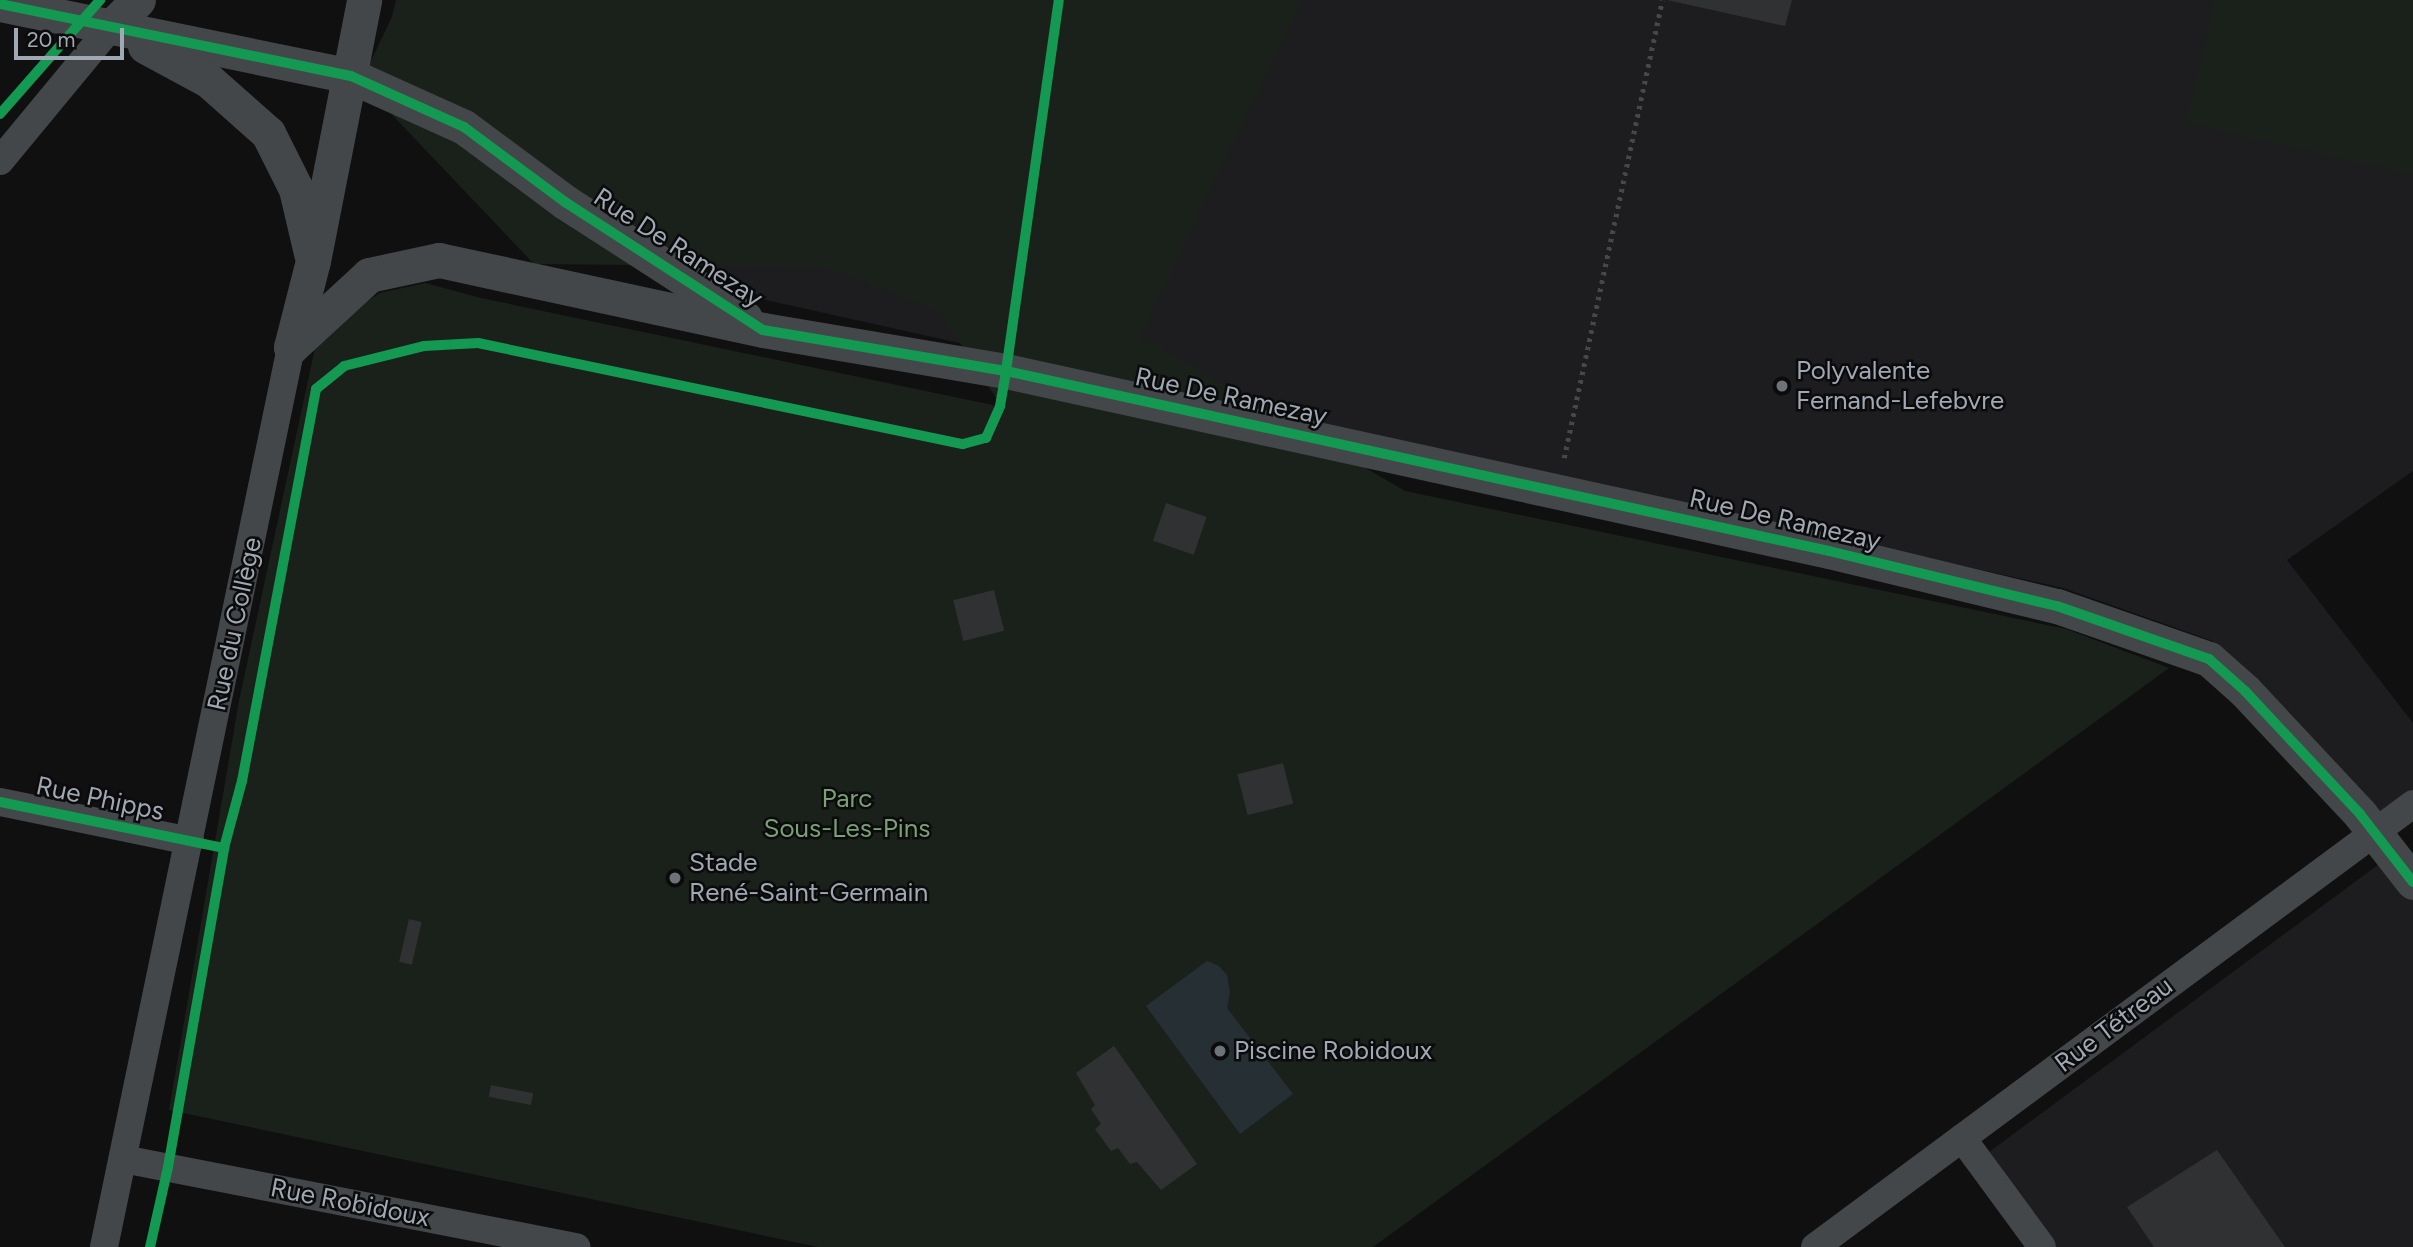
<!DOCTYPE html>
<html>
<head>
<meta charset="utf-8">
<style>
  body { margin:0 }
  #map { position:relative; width:2413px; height:1247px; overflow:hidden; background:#101011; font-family:Figtree,sans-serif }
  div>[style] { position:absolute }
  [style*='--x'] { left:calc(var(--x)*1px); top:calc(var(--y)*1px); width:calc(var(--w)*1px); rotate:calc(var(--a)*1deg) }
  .built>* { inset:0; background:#1d1d1f }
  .green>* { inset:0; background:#1a211b }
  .water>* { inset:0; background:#263034 }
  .building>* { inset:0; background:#303133; transform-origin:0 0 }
  .path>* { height:4.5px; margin-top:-2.25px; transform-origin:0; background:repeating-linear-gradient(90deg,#46474b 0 3.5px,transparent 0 8.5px) }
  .minor>* { height:28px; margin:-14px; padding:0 14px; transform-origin:14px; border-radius:14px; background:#444749 }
  .tertiary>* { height:35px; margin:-17.5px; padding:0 17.5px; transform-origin:17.5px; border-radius:17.5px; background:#444749 }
  .cycleway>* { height:10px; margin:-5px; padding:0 5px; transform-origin:5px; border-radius:5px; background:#139951 }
  .dots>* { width:19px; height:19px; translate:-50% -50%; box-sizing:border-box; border:4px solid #0b0b0c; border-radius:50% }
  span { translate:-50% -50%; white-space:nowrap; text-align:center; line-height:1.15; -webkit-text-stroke:5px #0b0b0c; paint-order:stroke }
  .street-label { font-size:26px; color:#a0a9b3 }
  .poi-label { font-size:26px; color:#a0a9b3 }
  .left { translate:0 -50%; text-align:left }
  .park-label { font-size:26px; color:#7aa075 }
  .scale { position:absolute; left:14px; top:28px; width:110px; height:32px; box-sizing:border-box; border:4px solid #a0a9b3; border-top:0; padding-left:9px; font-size:21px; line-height:24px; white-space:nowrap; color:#a0a9b3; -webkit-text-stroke:5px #0b0b0c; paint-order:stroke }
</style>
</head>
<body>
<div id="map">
  <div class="built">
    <i style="clip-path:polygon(396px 0,2413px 0,2413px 471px,2287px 560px,2413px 723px,2413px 799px,2386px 819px,2213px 641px,2063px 588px,766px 300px,380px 64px)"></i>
    <i style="clip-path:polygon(2386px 859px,2413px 896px,2413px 1247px,2053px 1247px,1985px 1155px)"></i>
  </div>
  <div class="green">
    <i style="clip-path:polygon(400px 0,1302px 0,1140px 336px,1405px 491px,2066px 629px,2169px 668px,1373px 1247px,818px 1247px,169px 1110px,239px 701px,315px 348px,353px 310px,380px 293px,425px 283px,481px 298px,1002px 407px,939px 311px,825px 267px,534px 264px,361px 82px)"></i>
    <i style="clip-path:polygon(2215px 0,2413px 0,2413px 175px,2186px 123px)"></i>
  </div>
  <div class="water">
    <i style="clip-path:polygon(1207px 961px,1219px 966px,1227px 975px,1230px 992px,1227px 1008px,1293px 1094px,1240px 1134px,1146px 1006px)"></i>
  </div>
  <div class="building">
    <i style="clip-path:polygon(1667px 0,1792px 0,1785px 26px)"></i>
    <i style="left:1166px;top:503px;width:43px;height:40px;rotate:19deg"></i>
    <i style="left:994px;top:590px;width:42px;height:42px;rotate:76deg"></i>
    <i style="left:1283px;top:763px;width:42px;height:47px;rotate:76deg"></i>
    <i style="left:409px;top:919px;width:13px;height:44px;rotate:13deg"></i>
    <i style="clip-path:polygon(1114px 1046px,1197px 1164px,1161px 1190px,1137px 1162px,1130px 1164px,1118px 1148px,1111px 1151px,1095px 1129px,1101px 1124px,1091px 1109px,1095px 1105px,1076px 1073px)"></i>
    <i style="left:491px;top:1085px;width:43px;height:12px;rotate:11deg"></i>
    <i style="clip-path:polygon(2217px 1150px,2285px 1247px,2154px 1247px,2127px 1207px)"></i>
  </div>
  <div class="path">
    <i style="--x:1564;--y:458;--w:468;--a:-77.9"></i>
  </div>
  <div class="minor">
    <i style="--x:0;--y:161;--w:174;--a:-50.4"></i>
    <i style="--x:0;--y:802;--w:194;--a:11.6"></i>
    <i style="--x:1962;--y:1138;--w:135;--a:53.7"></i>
    <i style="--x:123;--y:1159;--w:462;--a:11"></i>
    <i style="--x:104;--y:1247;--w:919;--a:-78.26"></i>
    <i style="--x:1815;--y:1247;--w:744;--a:-36.53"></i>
  </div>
  <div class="tertiary">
    <i style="--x:0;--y:4;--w:358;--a:11.6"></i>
    <i style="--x:351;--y:76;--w:124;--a:24.3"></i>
    <i style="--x:464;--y:127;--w:126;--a:36.6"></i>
    <i style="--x:565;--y:202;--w:214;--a:32.8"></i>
    <i style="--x:111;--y:27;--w:38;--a:-45"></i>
    <i style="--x:145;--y:46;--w:72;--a:28.4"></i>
    <i style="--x:208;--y:80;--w:80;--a:41.5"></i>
    <i style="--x:268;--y:133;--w:63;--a:63.4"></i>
    <i style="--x:296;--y:189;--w:66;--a:76.8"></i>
    <i style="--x:291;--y:347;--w:106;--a:-42.7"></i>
    <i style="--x:369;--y:275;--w:72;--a:-12.1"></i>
    <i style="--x:439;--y:260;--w:331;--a:12.2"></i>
    <i style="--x:763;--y:330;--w:246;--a:9.6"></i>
    <i style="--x:1006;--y:371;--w:842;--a:12.34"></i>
    <i style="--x:1829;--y:551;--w:235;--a:13.6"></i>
    <i style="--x:2057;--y:606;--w:161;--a:19.2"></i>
    <i style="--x:2209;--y:659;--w:48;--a:41.6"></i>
    <i style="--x:2245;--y:691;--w:168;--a:46.9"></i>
    <i style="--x:2360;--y:814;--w:86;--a:52.1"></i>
    <i style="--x:291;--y:347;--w:89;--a:-75.7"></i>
    <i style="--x:313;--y:261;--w:266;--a:-78.9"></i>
  </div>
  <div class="cycleway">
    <i style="--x:0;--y:4;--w:358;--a:11.6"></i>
    <i style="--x:351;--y:76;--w:124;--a:24.3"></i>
    <i style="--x:464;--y:127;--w:126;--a:36.6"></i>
    <i style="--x:565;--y:202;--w:236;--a:32.9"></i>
    <i style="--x:763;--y:330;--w:246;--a:9.6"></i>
    <i style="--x:1006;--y:371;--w:842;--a:12.34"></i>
    <i style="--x:1829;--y:551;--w:235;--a:13.6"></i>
    <i style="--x:2057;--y:606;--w:161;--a:19.2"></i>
    <i style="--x:2209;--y:659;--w:48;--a:41.6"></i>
    <i style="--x:2245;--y:691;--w:168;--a:46.9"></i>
    <i style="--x:2360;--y:814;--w:86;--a:52.1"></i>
    <i style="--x:0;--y:114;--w:152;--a:-48.7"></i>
    <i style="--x:0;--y:802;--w:229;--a:11.6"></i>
    <i style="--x:150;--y:1247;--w:82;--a:-77.3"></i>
    <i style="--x:168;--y:1167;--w:324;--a:-80"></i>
    <i style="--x:224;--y:848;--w:69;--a:-75"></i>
    <i style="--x:242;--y:781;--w:399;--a:-79.3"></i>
    <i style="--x:316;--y:389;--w:36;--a:-39"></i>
    <i style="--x:344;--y:366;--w:82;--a:-14"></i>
    <i style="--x:424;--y:346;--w:54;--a:-3.2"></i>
    <i style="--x:478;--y:343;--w:495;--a:11.8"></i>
    <i style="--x:963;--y:444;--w:24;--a:-15"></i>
    <i style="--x:986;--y:438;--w:35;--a:-66"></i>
    <i style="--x:1000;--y:406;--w:36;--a:-80"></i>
    <i style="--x:1006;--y:371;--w:375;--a:-81.9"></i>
  </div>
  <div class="dots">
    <i style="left:1782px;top:386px;background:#6e737a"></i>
    <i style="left:675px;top:878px;background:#6e737a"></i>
    <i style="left:1220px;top:1051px;background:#6e737a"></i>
  </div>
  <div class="street-label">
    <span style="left:678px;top:248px;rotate:33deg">Rue De Ramezay</span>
    <span style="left:1231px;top:397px;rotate:12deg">Rue De Ramezay</span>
    <span style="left:1785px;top:520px;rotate:13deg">Rue De Ramezay</span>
    <span style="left:235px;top:624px;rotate:-78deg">Rue du Collège</span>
    <span style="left:100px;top:799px;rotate:12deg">Rue Phipps</span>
    <span style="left:2114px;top:1025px;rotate:-37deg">Rue Tétreau</span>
    <span style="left:350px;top:1203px;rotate:11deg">Rue Robidoux</span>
  </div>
  <div class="poi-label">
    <span class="left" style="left:1796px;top:386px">Polyvalente<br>Fernand-Lefebvre</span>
    <span class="left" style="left:689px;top:878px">Stade<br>René-Saint-Germain</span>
    <span class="left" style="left:1234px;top:1051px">Piscine Robidoux</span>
  </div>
  <div class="park-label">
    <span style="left:847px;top:814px">Parc<br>Sous-Les-Pins</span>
  </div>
  <div class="scale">20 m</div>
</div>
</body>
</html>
